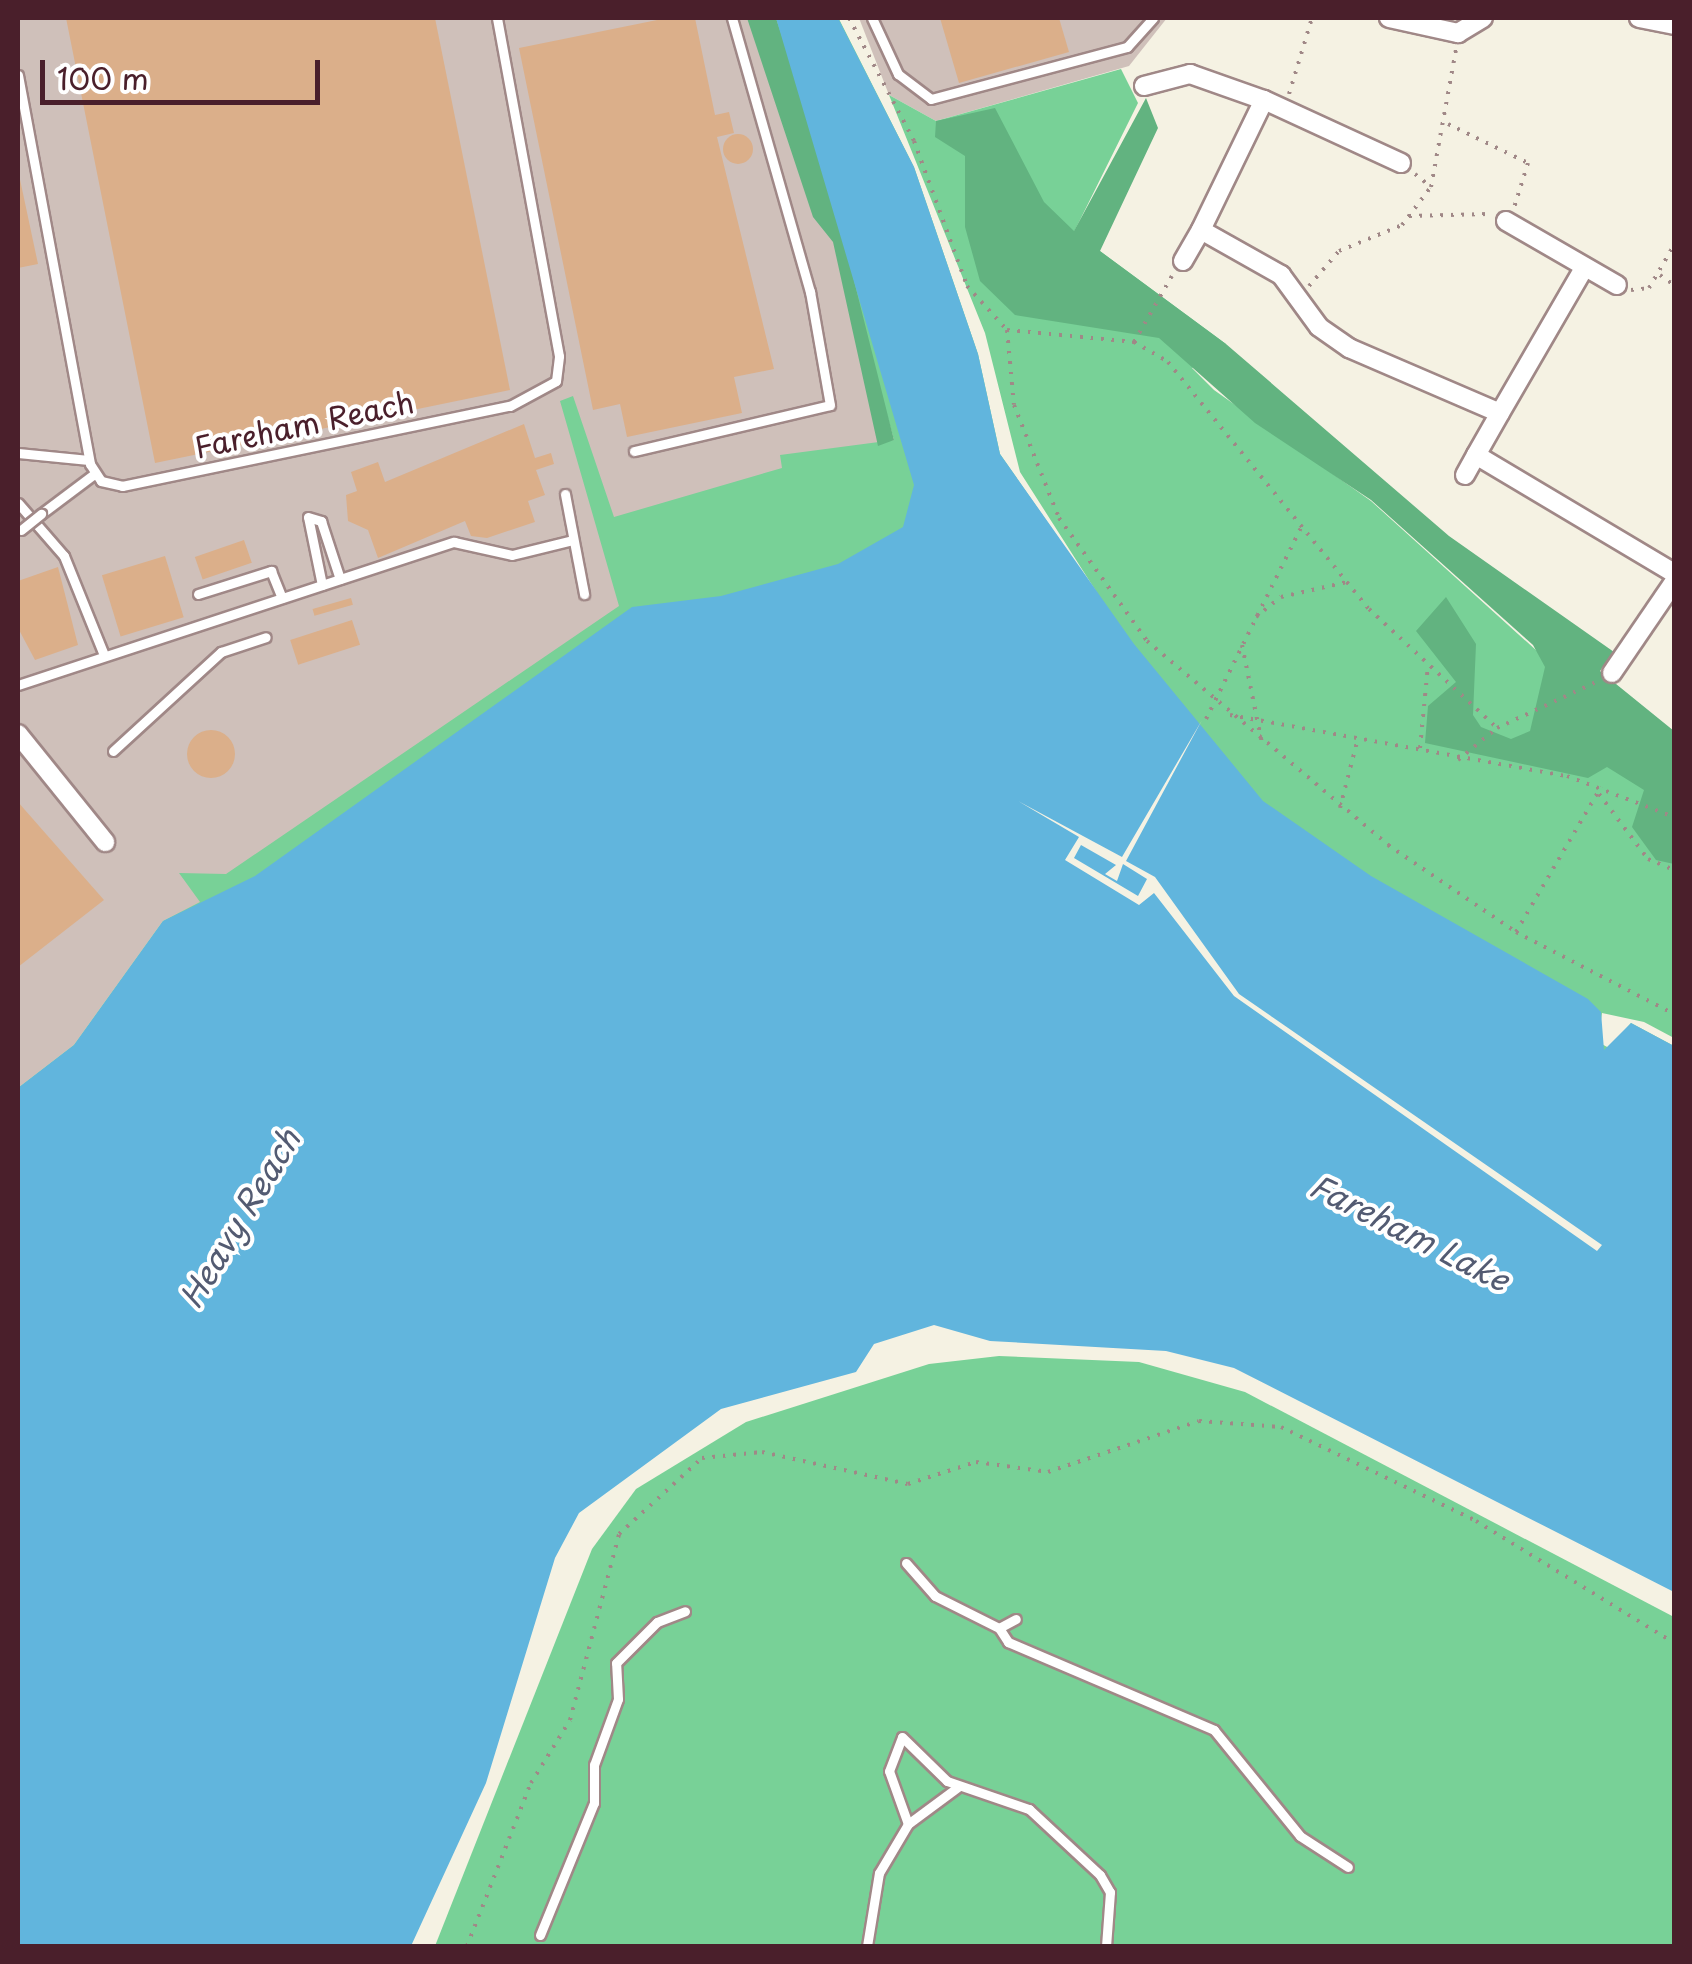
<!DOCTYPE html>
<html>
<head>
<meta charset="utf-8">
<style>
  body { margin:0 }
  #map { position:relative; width:1692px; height:1964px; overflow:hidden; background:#f5f2e3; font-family:"Playpen Sans",sans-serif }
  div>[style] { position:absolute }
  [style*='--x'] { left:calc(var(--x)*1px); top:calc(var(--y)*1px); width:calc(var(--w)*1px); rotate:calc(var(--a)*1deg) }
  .industrial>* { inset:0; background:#cfc0ba }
  .green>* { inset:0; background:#78d197 }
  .forest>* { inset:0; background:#62b380 }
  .water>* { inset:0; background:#61b5dd }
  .pier>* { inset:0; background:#f5f2e3 }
  .building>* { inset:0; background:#dbaf8a; transform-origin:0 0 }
  .round { border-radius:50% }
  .path>* { height:4px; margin-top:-2px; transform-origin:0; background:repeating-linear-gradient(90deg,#a08887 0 2.5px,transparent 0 10.5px) }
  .roads { filter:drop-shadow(2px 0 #a08887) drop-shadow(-2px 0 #a08887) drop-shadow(0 2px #a08887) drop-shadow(0 -2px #a08887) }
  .lane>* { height:9px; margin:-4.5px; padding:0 4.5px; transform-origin:4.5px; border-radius:4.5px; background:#fff }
  .street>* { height:18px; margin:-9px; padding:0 9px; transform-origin:9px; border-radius:9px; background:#fff }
  .bridges { filter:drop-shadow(2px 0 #a08887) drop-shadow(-2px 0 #a08887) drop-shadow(0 2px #a08887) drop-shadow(0 -2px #a08887) }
  .lane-bridge>* { height:9px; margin:-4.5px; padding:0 4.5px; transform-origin:4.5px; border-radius:4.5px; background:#fff }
  span { translate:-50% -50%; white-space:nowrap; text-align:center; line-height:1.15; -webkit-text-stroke:8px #fff; paint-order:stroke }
  .street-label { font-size:30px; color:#4a1f2b }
  .water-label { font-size:32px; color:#535b72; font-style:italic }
  .frame { position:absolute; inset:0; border:20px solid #4a1f2b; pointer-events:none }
  .scale { position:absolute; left:40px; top:60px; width:280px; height:45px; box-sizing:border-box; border:5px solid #4a1f2b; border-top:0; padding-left:12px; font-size:30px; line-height:35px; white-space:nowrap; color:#4a1f2b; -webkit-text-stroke:8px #fff; paint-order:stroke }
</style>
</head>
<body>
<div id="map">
  <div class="industrial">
    <i style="clip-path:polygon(18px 18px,776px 18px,894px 440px,255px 876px,163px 921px,74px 1045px,18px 1088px)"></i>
    <i style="clip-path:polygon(859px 18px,1167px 18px,1129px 66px,936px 121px,889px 95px)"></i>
  </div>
  <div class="green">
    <i style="clip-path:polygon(776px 18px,839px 19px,914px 167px,978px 354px,1000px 454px,1101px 599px,1020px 472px,985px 333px,889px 95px,936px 121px,1121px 69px,1138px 103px,1074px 232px,1226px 344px,1192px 368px,1214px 390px,1371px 501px,1674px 775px,1674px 1038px,1644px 1022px,1602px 1013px,1598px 1042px,1609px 1048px,1631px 1023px,1674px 1046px,1623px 1082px,178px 1118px,18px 1088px,74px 1045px,163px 921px,200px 902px,179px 873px,226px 874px,619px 606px,560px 401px,573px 396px,614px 517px,782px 468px,780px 455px,894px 440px)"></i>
    <i style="clip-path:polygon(999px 1356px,1139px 1362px,1245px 1392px,1674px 1617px,1674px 1946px,435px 1946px,592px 1549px,636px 1489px,746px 1422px,929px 1364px)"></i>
  </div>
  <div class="forest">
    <i style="clip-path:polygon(747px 18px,776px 18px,829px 181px,894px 440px,878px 446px,833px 242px,813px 217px)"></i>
    <i style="clip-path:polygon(1146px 98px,1158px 128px,1100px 251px,1226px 344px,1449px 536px,1614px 652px,1600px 671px,1674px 731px,1674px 864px,1656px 860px,1632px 827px,1644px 790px,1607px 767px,1588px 778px,1425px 743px,1428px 706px,1456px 682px,1416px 631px,1446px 597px,1476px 644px,1473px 715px,1481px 727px,1511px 739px,1530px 731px,1545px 667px,1533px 645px,1371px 500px,1255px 423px,1159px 338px,1015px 315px,980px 281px,965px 227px,965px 156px,935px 137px,936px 121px,995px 108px,1044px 202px,1074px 231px)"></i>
  </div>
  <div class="water">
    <i style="clip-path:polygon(776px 18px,838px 18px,914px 167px,978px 354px,1000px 454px,1134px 644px,1263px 801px,1371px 876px,1588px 999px,1601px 1012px,1604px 1050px,1631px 1023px,1674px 1046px,1674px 1592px,1234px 1368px,1166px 1351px,990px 1341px,934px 1325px,874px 1344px,856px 1372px,721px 1409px,579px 1513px,555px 1558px,486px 1783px,411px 1946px,18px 1946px,18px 1088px,74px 1045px,163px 921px,255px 876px,632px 607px,721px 596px,838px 564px,903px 527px,914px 485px)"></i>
  </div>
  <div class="pier">
    <i style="clip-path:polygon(evenodd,1202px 720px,1126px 861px,1155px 877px,1239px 994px,1602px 1245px,1597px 1251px,1234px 996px,1154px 893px,1139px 905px,1065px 860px,1079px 837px,1018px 801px,1122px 857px,1202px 720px,1081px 845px,1116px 865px,1105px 874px,1117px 881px,1123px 864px,1147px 879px,1138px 896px,1074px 858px,1081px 845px)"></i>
  </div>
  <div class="building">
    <i style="clip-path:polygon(66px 18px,435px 18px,510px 390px,155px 463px)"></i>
    <i style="clip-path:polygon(667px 18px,695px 18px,715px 115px,729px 112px,734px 133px,717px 137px,774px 369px,734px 377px,742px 413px,627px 437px,620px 404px,593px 410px,519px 48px)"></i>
    <i style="clip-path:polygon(940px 18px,1059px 18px,1069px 52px,959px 83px)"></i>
    <i class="round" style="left:723px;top:134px;width:30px;height:30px"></i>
    <i style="clip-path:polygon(18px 170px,38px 264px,18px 268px)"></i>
    <i style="clip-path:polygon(524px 424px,535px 458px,551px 453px,554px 464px,536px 470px,545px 495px,528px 501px,535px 522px,487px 538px,471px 536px,465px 521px,378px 558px,368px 530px,348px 521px,346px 495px,357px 491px,351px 472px,378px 462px,385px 482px)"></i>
    <i style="left:244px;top:540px;width:24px;height:52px;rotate:71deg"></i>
    <i style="left:165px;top:556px;width:64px;height:66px;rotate:73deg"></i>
    <i style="clip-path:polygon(58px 567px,78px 645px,35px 660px,18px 628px,18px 581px)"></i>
    <i style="left:351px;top:598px;width:7px;height:40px;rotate:74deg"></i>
    <i style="left:352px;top:620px;width:26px;height:65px;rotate:72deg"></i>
    <i class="round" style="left:187px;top:730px;width:48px;height:48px"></i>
    <i style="clip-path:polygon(18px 802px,104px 900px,18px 967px)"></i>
  </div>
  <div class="path">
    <i style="--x:849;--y:18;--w:139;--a:62.1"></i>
    <i style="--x:914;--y:141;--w:154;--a:69.9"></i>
    <i style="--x:967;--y:286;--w:59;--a:47.7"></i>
    <i style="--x:1007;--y:330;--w:75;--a:84.7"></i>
    <i style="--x:1014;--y:405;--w:122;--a:68.3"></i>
    <i style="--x:1059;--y:518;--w:151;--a:54.4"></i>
    <i style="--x:1147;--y:641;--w:316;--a:40.2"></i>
    <i style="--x:1388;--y:845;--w:155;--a:34.2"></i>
    <i style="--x:1516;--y:932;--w:178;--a:27.4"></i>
    <i style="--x:1289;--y:94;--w:79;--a:-73.2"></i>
    <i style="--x:1448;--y:124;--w:89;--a:26"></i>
    <i style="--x:1528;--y:163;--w:47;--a:107.3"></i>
    <i style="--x:1415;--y:174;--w:21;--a:39"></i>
    <i style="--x:1409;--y:216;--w:79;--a:-1.5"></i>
    <i style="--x:1660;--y:275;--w:17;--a:36"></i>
    <i style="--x:1309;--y:286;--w:46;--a:-49.4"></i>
    <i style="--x:1339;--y:251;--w:68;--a:-22.4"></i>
    <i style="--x:1402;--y:225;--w:48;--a:-52.7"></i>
    <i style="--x:1431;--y:187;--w:140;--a:-79.7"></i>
    <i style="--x:1631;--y:290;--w:18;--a:-6"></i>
    <i style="--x:1649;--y:288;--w:50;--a:-59.8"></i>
    <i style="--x:1007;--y:330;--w:128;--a:5.4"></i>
    <i style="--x:1134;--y:342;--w:76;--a:-60.1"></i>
    <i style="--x:1134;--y:342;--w:39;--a:30"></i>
    <i style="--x:1168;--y:362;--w:318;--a:50.9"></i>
    <i style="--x:1369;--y:609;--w:175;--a:42.9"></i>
    <i style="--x:1497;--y:728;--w:109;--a:-24.9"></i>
    <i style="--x:1256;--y:617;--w:32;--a:-39"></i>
    <i style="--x:1281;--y:597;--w:68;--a:-12.8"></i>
    <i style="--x:1242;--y:645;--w:100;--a:78.5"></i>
    <i style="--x:1230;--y:715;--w:342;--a:10.3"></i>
    <i style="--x:1567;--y:776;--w:115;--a:21"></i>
    <i style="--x:1206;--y:719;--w:216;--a:-63.6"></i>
    <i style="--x:1420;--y:748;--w:83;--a:-84.5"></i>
    <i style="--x:1458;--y:760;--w:50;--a:-39.4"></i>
    <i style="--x:1599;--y:794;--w:81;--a:53"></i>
    <i style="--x:1648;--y:859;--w:28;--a:23"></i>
    <i style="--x:1340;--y:808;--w:72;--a:-75.6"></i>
    <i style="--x:1516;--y:932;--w:168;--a:-59.6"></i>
    <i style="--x:467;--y:1946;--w:175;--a:-68.6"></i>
    <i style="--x:531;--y:1783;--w:74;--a:-58.2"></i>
    <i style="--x:570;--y:1720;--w:192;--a:-75.2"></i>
    <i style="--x:619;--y:1534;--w:113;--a:-42.5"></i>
    <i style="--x:702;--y:1458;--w:60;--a:-5.7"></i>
    <i style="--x:762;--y:1452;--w:149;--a:12.4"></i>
    <i style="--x:908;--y:1484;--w:71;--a:-17.9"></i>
    <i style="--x:976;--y:1462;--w:73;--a:7.9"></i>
    <i style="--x:1048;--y:1472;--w:159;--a:-18.7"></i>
    <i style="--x:1199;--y:1421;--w:82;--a:4.2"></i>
    <i style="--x:1281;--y:1427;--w:216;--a:25.7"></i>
    <i style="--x:1476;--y:1521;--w:233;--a:31.6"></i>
  </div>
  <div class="roads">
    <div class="lane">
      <i style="--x:872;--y:18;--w:62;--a:65.1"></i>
      <i style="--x:898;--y:74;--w:41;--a:37.1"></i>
      <i style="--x:931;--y:99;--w:203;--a:-14.9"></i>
      <i style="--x:1127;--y:47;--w:39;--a:-48"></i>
      <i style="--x:18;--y:75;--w:396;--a:79.5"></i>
      <i style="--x:90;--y:464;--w:20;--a:57"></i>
      <i style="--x:101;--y:481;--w:22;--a:13"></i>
      <i style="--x:122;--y:486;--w:396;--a:-11.7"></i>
      <i style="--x:510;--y:406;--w:52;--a:-28.5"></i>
      <i style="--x:556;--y:381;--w:25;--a:-83"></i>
      <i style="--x:559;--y:356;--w:344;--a:-100.4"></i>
      <i style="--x:634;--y:451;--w:201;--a:-13.2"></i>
      <i style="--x:830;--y:405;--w:115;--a:-100"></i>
      <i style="--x:810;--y:292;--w:285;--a:-105.9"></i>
      <i style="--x:18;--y:453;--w:71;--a:5.6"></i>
      <i style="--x:565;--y:494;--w:102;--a:79.2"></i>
      <i style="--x:18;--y:503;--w:70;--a:49"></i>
      <i style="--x:64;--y:556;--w:107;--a:68"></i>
      <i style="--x:41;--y:514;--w:66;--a:-37"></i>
      <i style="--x:322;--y:585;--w:69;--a:-101.6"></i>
      <i style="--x:308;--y:517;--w:14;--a:17"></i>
      <i style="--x:321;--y:521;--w:61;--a:71.9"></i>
      <i style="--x:198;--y:594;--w:77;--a:-17.5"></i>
      <i style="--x:271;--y:571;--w:29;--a:68"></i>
      <i style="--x:18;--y:685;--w:459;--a:-18.2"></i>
      <i style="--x:454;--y:542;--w:59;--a:12.6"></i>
      <i style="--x:512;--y:555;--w:59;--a:-13.8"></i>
      <i style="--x:113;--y:751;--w:147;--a:-42.5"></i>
      <i style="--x:221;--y:652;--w:47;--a:-18.4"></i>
      <i style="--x:906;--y:1563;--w:44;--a:48.7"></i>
      <i style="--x:935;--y:1596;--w:72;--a:26.6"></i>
      <i style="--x:999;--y:1628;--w:17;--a:57"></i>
      <i style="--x:1008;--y:1642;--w:224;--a:23.1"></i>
      <i style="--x:1214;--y:1730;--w:136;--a:50.9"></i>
      <i style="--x:1300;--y:1836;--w:57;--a:32.9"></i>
      <i style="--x:999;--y:1628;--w:19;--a:-28"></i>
      <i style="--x:908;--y:1824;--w:62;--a:-36.5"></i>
      <i style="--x:540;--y:1935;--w:143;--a:-67.8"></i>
      <i style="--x:594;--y:1803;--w:38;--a:-90"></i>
      <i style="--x:594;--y:1765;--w:70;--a:-70"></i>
      <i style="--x:618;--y:1699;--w:36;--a:-93"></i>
      <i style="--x:616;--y:1663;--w:58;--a:-45"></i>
      <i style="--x:657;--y:1622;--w:30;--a:-21"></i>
      <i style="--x:867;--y:1946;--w:74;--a:-80.7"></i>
      <i style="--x:879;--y:1873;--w:57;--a:-59.4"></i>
      <i style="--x:908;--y:1824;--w:56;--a:-109.7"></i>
      <i style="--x:889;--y:1771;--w:36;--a:-69"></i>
      <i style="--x:902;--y:1737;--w:63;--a:44.4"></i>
      <i style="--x:947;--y:1781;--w:87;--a:18.9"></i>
      <i style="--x:1029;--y:1809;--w:97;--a:42.9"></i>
      <i style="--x:1100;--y:1875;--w:20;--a:60"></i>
      <i style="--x:1110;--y:1892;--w:54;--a:94.2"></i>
    </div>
    <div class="street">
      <i style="--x:1389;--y:18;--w:71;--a:12.3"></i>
      <i style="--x:1458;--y:33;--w:29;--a:-31"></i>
      <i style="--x:1639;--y:18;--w:36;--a:11"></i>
      <i style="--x:1144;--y:86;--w:48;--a:-14.6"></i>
      <i style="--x:1190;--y:74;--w:78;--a:19.4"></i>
      <i style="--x:1401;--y:163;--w:151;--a:-155.3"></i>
      <i style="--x:1264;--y:100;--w:144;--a:115.9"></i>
      <i style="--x:1201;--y:230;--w:92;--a:29.4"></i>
      <i style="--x:1281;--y:275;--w:64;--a:53.8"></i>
      <i style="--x:1319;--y:327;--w:37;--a:35"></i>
      <i style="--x:1349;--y:348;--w:164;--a:23.3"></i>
      <i style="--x:1500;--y:413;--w:48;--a:119.7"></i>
      <i style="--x:1476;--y:455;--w:230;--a:30.8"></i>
      <i style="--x:1506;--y:221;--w:128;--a:30"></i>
      <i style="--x:1183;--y:261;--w:36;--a:-60"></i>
      <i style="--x:1500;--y:413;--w:168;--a:-59.9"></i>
      <i style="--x:1465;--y:475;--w:23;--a:-61"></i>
      <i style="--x:1612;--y:673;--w:110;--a:-55.7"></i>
      <i style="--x:18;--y:734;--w:139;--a:51.1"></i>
    </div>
  </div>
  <div class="bridges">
    <div class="lane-bridge">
      <i style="--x:21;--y:530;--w:26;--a:-39"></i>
    </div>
  </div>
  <div class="street-label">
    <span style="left:304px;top:424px;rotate:-12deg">Fareham Reach</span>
  </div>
  <div class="water-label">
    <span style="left:239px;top:1218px;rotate:-59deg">Heavy Reach</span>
    <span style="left:1410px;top:1232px;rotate:27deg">Fareham Lake</span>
  </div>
  <div class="frame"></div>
  <div class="scale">100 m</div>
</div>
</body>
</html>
